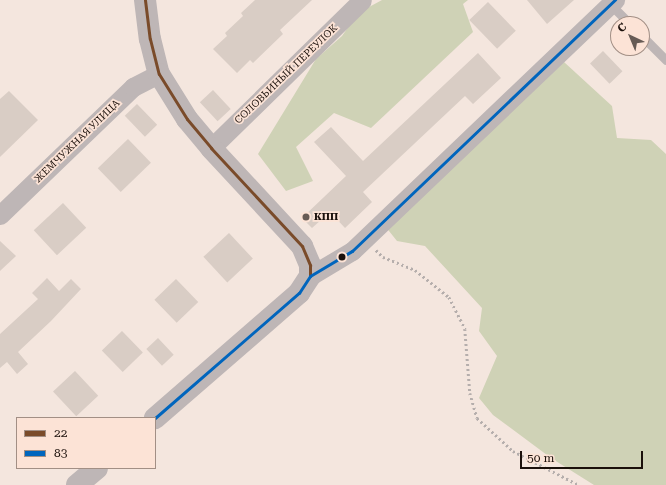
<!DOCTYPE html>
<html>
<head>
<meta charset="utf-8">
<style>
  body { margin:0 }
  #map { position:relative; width:666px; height:485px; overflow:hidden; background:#f4e6de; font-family:"Roboto Serif",serif }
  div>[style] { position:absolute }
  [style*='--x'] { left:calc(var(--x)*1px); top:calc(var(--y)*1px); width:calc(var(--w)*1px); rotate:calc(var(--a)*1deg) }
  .green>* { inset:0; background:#cfd2b6 }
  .building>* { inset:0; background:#d9cdc5; transform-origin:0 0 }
  .path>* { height:2.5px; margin-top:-1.25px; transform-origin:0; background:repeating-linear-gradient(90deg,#b5aeac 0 2px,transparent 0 5px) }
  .service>* { height:9px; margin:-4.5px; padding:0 4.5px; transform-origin:4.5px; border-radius:4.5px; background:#beb6b6 }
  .minor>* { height:19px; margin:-9.5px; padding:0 9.5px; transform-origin:9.5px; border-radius:9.5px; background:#beb6b6 }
  .tertiary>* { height:22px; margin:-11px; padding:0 11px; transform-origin:11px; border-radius:11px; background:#beb6b6 }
  .bus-1>* { height:3px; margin:-1.5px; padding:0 1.5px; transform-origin:1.5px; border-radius:1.5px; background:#7a4b2a }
  .bus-2>* { height:3px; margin:-1.5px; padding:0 1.5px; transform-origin:1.5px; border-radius:1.5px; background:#0065bd }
  .dots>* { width:11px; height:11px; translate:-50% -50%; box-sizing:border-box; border:2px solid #fce3d6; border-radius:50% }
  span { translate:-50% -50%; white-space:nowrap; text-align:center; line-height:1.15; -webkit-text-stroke:3.5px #fce3d6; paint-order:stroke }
  .street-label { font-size:10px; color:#1b100b }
  .poi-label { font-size:10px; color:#1b100b; font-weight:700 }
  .left { translate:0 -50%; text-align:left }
  .legend { position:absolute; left:16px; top:417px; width:140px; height:52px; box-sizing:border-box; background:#fce3d6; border:1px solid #a28f85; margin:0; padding:5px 7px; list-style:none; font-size:12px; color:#1b100b }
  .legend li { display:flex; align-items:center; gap:8px; height:20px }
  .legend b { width:20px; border:1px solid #a28f85 }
  .north { position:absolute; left:610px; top:16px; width:40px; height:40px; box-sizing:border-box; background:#fce3d6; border:1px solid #a28f85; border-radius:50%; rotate:316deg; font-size:11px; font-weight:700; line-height:16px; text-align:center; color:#1b100b }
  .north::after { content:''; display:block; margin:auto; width:14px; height:18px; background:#675b55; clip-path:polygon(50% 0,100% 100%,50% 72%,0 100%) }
  .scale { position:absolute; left:520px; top:451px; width:123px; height:18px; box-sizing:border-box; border:2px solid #1b100b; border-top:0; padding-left:5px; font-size:12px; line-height:14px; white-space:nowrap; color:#1b100b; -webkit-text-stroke:3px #fce3d6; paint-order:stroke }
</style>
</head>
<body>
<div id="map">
  <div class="green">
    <i style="clip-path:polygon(382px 0,468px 0,463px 4px,473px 32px,371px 128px,334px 113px,296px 147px,313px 181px,286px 191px,258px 154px,316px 59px,342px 36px,358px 13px)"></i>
    <i style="clip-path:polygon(564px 62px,612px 106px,617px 138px,651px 140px,666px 154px,666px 485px,594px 485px,551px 458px,493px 415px,479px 398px,497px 356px,479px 331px,482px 308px,425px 246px,397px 241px,385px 226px)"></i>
  </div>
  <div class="building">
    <i style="clip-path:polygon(255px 0,312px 0,280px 30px,283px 34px,253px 63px,250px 60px,237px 73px,213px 49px,227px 36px,225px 33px,243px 16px,241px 13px)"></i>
    <i style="clip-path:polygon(527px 0,574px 0,547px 24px)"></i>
    <i style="left:488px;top:2px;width:40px;height:26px;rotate:46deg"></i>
    <i style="left:603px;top:51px;width:28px;height:18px;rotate:46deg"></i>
    <i style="clip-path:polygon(478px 53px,501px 78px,473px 104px,465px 96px,363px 192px,372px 202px,345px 228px,330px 212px,312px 228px,302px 218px,346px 176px,314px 142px,331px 127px,363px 161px)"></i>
    <i style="left:213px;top:90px;width:26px;height:18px;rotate:47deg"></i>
    <i style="clip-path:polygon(9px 91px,38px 120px,0 157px,0 99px)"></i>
    <i style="left:137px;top:104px;width:29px;height:17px;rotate:46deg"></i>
    <i style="left:128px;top:139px;width:33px;height:42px;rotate:46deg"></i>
    <i style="left:63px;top:203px;width:34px;height:40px;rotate:47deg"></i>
    <i style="left:229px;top:233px;width:35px;height:35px;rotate:47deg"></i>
    <i style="clip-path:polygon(0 241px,16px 256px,0 271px)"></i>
    <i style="clip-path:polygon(47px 278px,59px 291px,71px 279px,81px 289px,51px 321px,18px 352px,28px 364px,17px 374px,7px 362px,0 368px,0 334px,38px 299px,32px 293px)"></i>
    <i style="left:176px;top:279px;width:32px;height:30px;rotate:46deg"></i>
    <i style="left:122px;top:331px;width:30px;height:28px;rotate:46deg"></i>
    <i style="left:158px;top:338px;width:23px;height:16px;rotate:47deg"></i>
    <i style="left:75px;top:371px;width:34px;height:30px;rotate:47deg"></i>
  </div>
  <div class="path">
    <i style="--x:376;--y:250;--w:10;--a:45"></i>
    <i style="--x:383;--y:257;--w:35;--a:22"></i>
    <i style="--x:415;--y:270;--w:43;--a:38.5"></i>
    <i style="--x:449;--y:297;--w:36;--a:63"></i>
    <i style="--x:465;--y:329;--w:64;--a:85.5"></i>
    <i style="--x:470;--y:393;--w:26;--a:74"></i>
    <i style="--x:477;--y:418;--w:49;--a:42.5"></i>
    <i style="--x:513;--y:451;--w:74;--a:27.3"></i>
  </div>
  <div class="service">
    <i style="--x:610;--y:4;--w:28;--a:45"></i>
    <i style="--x:642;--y:36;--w:34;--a:45"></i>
  </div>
  <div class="minor">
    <i style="--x:211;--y:148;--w:211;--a:-44.4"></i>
    <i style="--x:0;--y:215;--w:185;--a:-43.9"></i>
    <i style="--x:133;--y:87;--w:29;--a:-27"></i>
    <i style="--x:310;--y:276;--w:49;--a:-30.8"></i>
    <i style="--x:352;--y:251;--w:364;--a:-43.7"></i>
  </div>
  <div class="tertiary">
    <i style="--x:145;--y:0;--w:39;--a:83"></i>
    <i style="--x:150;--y:39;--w:36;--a:76"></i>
    <i style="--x:159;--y:74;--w:53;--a:58.1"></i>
    <i style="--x:187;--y:119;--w:38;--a:50"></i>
    <i style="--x:211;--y:148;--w:134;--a:47.1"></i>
    <i style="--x:302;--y:246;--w:21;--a:67"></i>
    <i style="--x:310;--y:265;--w:11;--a:90"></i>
    <i style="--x:310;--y:276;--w:20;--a:123"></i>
    <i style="--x:299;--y:293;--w:191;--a:139"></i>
    <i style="--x:77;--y:485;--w:26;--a:-40"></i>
  </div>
  <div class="bus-1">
    <i style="--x:145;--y:0;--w:39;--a:83"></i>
    <i style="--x:150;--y:39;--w:36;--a:76"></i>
    <i style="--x:159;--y:74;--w:53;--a:58.1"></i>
    <i style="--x:187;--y:119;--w:38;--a:50"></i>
    <i style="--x:211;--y:148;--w:134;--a:47.1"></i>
    <i style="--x:302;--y:246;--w:21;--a:67"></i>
    <i style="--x:310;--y:265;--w:11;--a:90"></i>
  </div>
  <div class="bus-2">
    <i style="--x:155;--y:418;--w:191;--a:-41"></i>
    <i style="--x:299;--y:293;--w:20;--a:-57"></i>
    <i style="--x:310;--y:276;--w:49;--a:-30.8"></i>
    <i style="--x:352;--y:251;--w:364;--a:-43.7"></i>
  </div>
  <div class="dots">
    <i style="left:306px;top:217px;background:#675b55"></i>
    <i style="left:342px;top:257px;background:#1b100b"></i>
  </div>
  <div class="street-label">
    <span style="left:286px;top:74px;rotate:-44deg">СОЛОВЬИНЫЙ ПЕРЕУЛОК</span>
    <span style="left:77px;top:141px;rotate:-44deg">ЖЕМЧУЖНАЯ УЛИЦА</span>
  </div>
  <div class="poi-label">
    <span class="left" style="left:314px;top:217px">КПП</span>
  </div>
  <ul class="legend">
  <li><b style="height:5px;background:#7a4b2a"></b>22</li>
  <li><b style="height:5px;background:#0065bd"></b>83</li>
  </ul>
  <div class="north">С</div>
  <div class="scale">50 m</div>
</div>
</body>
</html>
